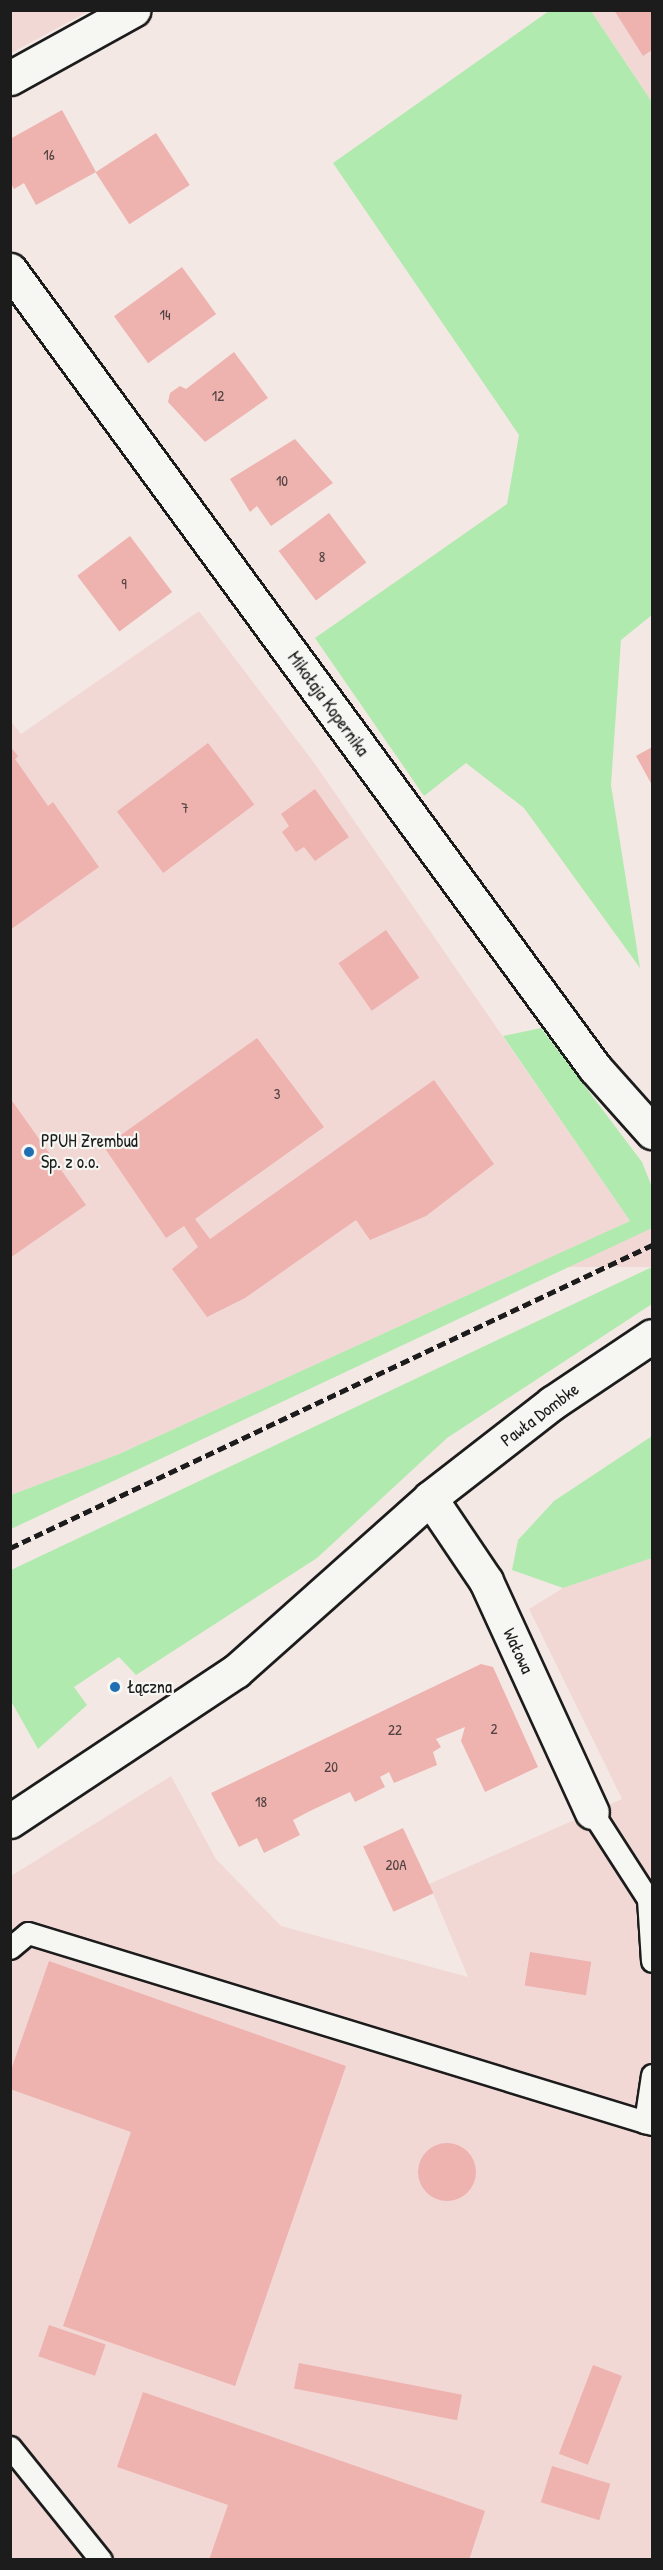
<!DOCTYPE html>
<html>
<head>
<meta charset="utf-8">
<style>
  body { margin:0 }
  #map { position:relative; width:663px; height:2570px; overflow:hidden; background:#f4e8e5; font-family:"Patrick Hand",sans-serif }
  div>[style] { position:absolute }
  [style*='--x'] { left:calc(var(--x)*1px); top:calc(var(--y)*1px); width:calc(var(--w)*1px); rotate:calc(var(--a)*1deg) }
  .built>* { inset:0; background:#f2d8d5; transform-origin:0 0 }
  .green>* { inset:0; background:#b1eaaf }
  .building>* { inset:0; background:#eeb2af; transform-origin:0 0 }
  .round { border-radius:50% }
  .roads { filter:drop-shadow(2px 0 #1c1c1c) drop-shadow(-2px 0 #1c1c1c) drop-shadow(0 2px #1c1c1c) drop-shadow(0 -2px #1c1c1c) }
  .service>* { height:21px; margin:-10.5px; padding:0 10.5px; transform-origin:10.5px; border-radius:10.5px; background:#f6f6f2 }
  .minor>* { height:33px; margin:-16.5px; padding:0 16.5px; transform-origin:16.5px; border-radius:16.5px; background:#f6f6f2 }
  .rail>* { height:4.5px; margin-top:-2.25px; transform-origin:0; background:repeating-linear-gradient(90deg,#1c1c1c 0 9px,transparent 0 13.5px) }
  .dots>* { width:16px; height:16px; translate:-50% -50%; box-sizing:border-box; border:3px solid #f6f6f2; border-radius:50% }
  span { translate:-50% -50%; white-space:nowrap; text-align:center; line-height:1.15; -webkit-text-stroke:4.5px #f6f6f2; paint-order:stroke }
  .number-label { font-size:15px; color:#504241 }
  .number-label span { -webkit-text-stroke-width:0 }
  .street-label { font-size:18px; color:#1c1c1c }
  .poi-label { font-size:18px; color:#1c1c1c }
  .left { translate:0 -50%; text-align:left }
  .frame { position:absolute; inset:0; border:12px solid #1c1c1c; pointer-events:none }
</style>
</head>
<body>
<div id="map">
  <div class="built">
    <i style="clip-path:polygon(11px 10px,89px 10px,89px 11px,11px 53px)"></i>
    <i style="clip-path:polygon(591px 11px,652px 11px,652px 102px)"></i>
    <i style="clip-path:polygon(199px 611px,315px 764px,630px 1221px,119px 1454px,11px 1495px,10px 720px,21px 734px)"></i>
    <i style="left:652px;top:1228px;width:39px;height:709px;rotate:90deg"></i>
    <i style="clip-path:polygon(652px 1558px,652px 2559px,11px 2560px,11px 1876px,171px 1776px,216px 1859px,281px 1926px,468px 1977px,429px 1884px,622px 1799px,529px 1609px,563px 1588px)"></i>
  </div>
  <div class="green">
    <i style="clip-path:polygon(549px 11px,591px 11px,652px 102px,652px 615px,621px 640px,611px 785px,640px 968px,524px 808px,466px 763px,424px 796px,315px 638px,507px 504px,519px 435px,333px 163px)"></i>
    <i style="clip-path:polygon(541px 1028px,642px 1162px,652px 1187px,652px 1228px,11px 1529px,11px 1495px,119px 1454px,630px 1221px,503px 1036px)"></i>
    <i style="clip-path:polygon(652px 1267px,652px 1304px,447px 1438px,317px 1558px,136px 1675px,119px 1657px,74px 1687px,87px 1705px,38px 1749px,11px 1701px,11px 1570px)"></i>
    <i style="clip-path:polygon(652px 1436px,652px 1558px,563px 1588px,512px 1570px,518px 1540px,554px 1501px)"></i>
  </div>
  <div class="building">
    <i style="clip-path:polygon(614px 10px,652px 10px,652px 50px,643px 56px)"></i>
    <i style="clip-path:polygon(62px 110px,96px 172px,36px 205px,24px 183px,14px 189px,10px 182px,10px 139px)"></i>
    <i style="left:156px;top:133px;width:62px;height:72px;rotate:57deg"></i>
    <i style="left:182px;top:267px;width:58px;height:84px;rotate:54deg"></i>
    <i style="clip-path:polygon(234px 352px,268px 398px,205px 442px,168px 402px,170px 393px,180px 386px,186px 389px)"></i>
    <i style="clip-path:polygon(295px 439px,333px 483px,271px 526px,257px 506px,250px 512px,230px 479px)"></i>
    <i style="left:329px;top:513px;width:62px;height:63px;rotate:53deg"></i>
    <i style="left:130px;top:536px;width:70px;height:66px;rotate:53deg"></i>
    <i style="left:208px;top:743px;width:77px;height:114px;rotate:53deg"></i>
    <i style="clip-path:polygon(10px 746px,18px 756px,15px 759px,48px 806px,53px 802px,99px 867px,10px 930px)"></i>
    <i style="clip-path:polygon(652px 747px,652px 785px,636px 756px)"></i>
    <i style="clip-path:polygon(315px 789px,349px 837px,315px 861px,304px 847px,296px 852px,282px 832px,289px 826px,281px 814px)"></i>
    <i style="left:386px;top:930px;width:58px;height:58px;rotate:55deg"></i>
    <i style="clip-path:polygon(257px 1038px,324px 1127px,195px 1219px,210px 1239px,434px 1080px,494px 1164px,426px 1216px,370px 1240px,356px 1220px,245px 1298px,207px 1317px,172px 1269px,198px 1247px,184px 1226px,166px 1238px,104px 1147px)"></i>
    <i style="clip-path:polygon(10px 1098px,86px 1205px,10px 1258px)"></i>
    <i style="clip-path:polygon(481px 1664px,493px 1667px,538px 1767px,485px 1792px,461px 1741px,465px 1727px,436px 1739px,441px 1747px,433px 1752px,437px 1765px,394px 1783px,389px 1772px,380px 1777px,385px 1787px,355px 1802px,350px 1792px,310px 1811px,293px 1820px,300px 1835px,264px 1853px,257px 1838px,239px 1847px,211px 1793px)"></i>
    <i style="left:403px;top:1828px;width:72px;height:44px;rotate:65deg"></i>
    <i style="left:530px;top:1952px;width:62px;height:34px;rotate:9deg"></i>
    <i style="clip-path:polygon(49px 1961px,346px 2066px,235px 2386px,63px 2326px,131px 2132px,10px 2089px,10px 2073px)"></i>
    <i class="round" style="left:418px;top:2143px;width:58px;height:58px"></i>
    <i style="left:49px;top:2325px;width:60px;height:33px;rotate:19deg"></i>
    <i style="left:299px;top:2363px;width:166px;height:26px;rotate:11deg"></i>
    <i style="left:593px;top:2365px;width:31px;height:95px;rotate:21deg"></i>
    <i style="clip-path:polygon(143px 2392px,485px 2511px,469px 2560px,209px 2560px,228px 2505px,117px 2467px)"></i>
    <i style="left:552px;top:2466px;width:61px;height:38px;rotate:17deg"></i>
  </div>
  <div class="roads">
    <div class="service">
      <i style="--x:592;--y:1812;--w:103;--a:57.2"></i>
      <i style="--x:648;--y:1899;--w:62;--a:86.3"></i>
      <i style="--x:10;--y:1948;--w:23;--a:-40"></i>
      <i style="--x:28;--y:1933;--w:645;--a:17.03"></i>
      <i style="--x:652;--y:2075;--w:48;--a:98.5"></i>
      <i style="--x:645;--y:2122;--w:7;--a:16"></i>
      <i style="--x:10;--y:2447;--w:145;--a:51.2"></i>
    </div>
    <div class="minor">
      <i style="--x:10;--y:78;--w:141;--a:-28.9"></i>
      <i style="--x:10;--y:270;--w:989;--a:53.76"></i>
      <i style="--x:595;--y:1068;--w:86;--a:48.3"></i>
      <i style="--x:430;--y:1498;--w:100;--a:56"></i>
      <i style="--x:486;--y:1581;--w:254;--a:65.4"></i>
      <i style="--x:10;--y:1821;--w:271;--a:-33.6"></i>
      <i style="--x:236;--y:1671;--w:260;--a:-41.7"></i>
      <i style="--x:430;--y:1498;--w:155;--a:-37.9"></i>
      <i style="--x:552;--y:1403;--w:120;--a:-33.8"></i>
    </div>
  </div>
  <div class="rail">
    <i style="--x:10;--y:1548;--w:710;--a:-25.27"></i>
  </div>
  <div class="dots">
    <i style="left:29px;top:1152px;background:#1f6fb2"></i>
    <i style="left:115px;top:1687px;background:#1f6fb2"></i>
  </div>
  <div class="number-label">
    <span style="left:49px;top:155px">16</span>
    <span style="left:165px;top:315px">14</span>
    <span style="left:218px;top:396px">12</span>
    <span style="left:282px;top:481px">10</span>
    <span style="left:322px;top:557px">8</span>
    <span style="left:124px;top:584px">9</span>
    <span style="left:185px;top:808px">7</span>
    <span style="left:277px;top:1094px">3</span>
    <span style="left:494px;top:1729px">2</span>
    <span style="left:395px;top:1730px">22</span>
    <span style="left:331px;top:1767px">20</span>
    <span style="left:261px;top:1802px">18</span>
    <span style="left:396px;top:1865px">20A</span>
  </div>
  <div class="street-label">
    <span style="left:328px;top:704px;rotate:54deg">Mikołaja Kopernika</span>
    <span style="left:540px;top:1415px;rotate:-37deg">Pawła Dombke</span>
    <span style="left:518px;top:1651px;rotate:65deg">Wałowa</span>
  </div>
  <div class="poi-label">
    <span class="left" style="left:41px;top:1152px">PPUH Zrembud<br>Sp. z o.o.</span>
    <span class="left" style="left:127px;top:1687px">Łączna</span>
  </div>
  <div class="frame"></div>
</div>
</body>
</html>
